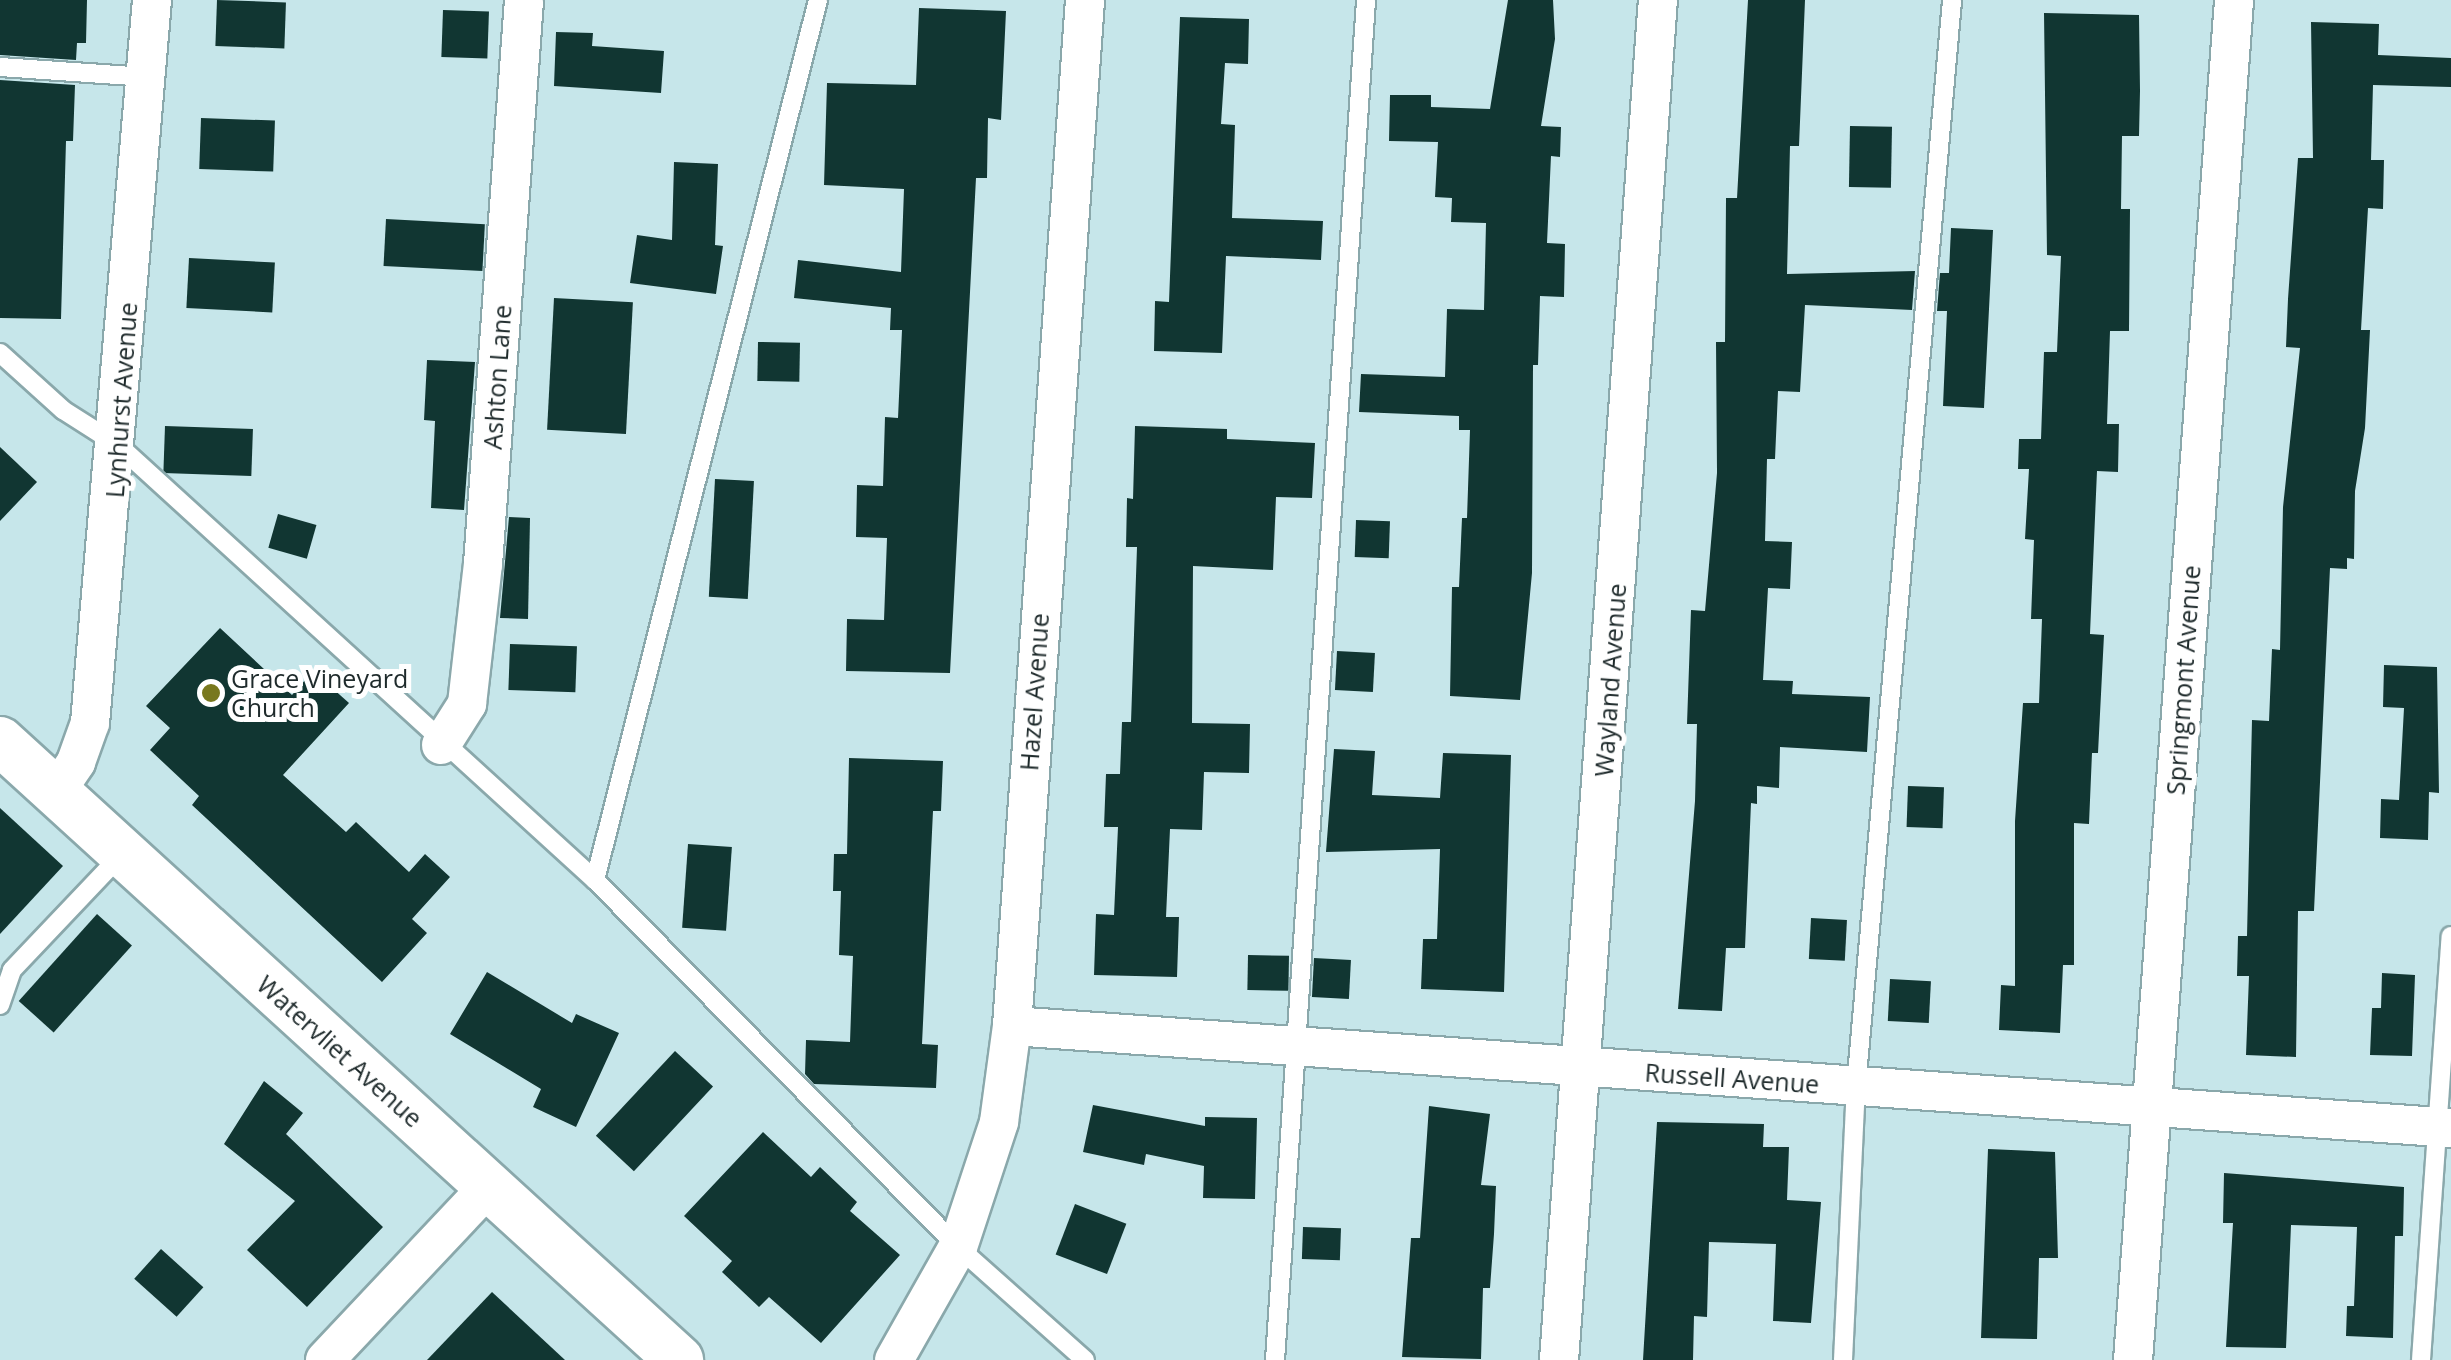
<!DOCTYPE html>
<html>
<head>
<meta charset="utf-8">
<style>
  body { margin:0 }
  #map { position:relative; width:2451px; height:1360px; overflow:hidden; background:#c6e6ea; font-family:"Open Sans",sans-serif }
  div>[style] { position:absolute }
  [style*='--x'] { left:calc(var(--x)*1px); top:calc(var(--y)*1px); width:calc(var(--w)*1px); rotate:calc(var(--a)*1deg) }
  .building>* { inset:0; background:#113632; transform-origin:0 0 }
  .roads { filter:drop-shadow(2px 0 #8aa8ab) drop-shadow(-2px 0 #8aa8ab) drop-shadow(0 2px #8aa8ab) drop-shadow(0 -2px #8aa8ab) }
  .service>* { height:18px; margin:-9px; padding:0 9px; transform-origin:9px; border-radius:9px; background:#fff }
  .minor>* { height:38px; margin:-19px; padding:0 19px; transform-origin:19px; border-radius:19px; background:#fff }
  .tertiary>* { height:48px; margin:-24px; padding:0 24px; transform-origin:24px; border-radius:24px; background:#fff }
  .dots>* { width:28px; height:28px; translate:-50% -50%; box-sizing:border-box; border:5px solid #fff; border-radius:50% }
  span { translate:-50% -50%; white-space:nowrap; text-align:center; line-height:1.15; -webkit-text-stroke:10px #fff; paint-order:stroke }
  .street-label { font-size:25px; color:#1e2a2b }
  .poi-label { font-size:25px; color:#1e2a2b }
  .left { translate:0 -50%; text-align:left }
</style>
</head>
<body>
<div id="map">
  <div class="building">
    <i style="clip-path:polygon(0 0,87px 0,86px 43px,77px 43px,76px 60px,0 55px)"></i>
    <i style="left:217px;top:0;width:69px;height:46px;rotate:2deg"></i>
    <i style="clip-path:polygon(1508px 0,1553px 0,1555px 39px,1541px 126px,1561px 127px,1560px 157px,1551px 156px,1547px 243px,1565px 244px,1564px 297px,1540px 296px,1538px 365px,1533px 365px,1532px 573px,1520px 700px,1450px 696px,1452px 587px,1459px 587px,1462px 518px,1467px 518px,1470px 430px,1459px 430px,1459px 416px,1359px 412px,1361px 374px,1445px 377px,1447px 309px,1484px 310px,1486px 223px,1451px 222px,1452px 198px,1435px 197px,1438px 142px,1389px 141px,1390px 95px,1431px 95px,1431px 107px,1490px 109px)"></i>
    <i style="clip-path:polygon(1748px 0,1805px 0,1799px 146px,1790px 146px,1787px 274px,1915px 271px,1912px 310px,1805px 305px,1800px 392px,1778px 391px,1775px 459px,1767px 459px,1765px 541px,1792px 542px,1790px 589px,1768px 588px,1763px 680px,1793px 681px,1792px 694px,1870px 697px,1867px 752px,1780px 747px,1779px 788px,1757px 786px,1757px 804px,1751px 803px,1745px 948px,1726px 948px,1722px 1011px,1678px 1009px,1695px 801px,1697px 724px,1687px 724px,1691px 610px,1705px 611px,1717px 473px,1716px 342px,1725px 342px,1726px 198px,1737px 198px)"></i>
    <i style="clip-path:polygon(919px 8px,1006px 11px,1001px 120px,988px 118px,987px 178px,976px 178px,950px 673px,846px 671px,847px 619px,884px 620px,887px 538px,856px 537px,857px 485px,883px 486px,885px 417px,898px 418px,902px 330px,890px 330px,891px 308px,794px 298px,798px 260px,901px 272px,904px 189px,824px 185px,827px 83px,916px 85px)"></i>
    <i style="left:443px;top:10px;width:46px;height:47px;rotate:2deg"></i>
    <i style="clip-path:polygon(2044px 13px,2139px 15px,2140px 91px,2139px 136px,2122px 136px,2121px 209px,2130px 209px,2129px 331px,2110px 331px,2107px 424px,2119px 424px,2118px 472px,2097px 471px,2090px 634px,2104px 635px,2098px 753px,2092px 753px,2089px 824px,2074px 823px,2074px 965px,2063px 965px,2060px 1033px,1999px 1030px,2001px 985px,2015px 986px,2015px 821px,2023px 703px,2039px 703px,2042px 619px,2031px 619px,2034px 540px,2025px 539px,2029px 469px,2018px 469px,2019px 439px,2041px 439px,2044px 352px,2057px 352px,2061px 256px,2047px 255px)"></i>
    <i style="clip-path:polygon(1180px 17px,1249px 19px,1248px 64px,1225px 63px,1221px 124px,1235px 125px,1232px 218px,1323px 221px,1321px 260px,1226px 256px,1222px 353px,1154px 351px,1155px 301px,1169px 302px)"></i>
    <i style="clip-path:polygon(2311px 22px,2379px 24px,2378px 55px,2451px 58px,2451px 87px,2373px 85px,2371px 160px,2384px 160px,2383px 209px,2368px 208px,2361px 330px,2370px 330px,2365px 428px,2355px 491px,2354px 559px,2347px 558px,2347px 569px,2330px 568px,2314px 911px,2298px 911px,2296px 1057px,2246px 1055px,2249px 976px,2237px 976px,2238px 936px,2247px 936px,2252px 720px,2269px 721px,2272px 649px,2280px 650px,2283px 507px,2300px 348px,2286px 347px,2288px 299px,2298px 158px,2313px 158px)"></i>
    <i style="clip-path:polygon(556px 32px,593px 33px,592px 46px,664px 51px,661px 93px,554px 86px)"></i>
    <i style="clip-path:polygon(0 80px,75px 85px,73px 141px,66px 141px,61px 319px,0 318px)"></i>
    <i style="left:201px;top:118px;width:74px;height:51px;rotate:2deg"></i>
    <i style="left:1850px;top:126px;width:42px;height:61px;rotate:1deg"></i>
    <i style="clip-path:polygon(674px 162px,718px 164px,715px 245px,723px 246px,716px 294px,630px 283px,637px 235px,672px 240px)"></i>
    <i style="left:386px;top:219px;width:99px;height:47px;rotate:3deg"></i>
    <i style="clip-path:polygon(1951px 228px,1993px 230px,1984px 408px,1943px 406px,1947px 311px,1937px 311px,1940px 273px,1949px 273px)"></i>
    <i style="left:189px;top:258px;width:86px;height:50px;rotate:3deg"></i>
    <i style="left:554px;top:298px;width:79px;height:132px;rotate:3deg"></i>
    <i style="left:758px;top:342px;width:42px;height:39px;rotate:1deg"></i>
    <i style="clip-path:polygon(427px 360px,475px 362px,464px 510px,431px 508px,435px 421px,424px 420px)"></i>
    <i style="left:165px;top:426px;width:88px;height:47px;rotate:2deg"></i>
    <i style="clip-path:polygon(1135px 426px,1227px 429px,1227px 439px,1315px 443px,1312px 498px,1276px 497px,1273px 570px,1193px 566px,1192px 723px,1250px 724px,1249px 773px,1204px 772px,1202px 830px,1170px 829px,1166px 917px,1179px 917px,1177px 977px,1094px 975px,1096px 914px,1114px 915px,1118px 827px,1104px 827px,1106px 774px,1120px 774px,1122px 722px,1131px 722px,1137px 547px,1126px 547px,1127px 498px,1133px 499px)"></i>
    <i style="clip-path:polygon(0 447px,37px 482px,0 521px)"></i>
    <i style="left:715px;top:479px;width:39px;height:118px;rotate:3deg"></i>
    <i style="left:278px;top:514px;width:40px;height:35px;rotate:16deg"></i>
    <i style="clip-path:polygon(509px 517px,530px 518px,528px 619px,500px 618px)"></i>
    <i style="left:1356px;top:520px;width:34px;height:37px;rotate:2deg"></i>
    <i style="clip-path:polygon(220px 628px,292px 695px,313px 671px,349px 703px,283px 775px,346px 832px,356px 822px,409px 872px,425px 854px,450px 877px,412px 919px,427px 933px,382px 982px,192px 805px,199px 796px,150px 750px,170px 728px,146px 706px)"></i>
    <i style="left:510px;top:644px;width:67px;height:46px;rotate:2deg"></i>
    <i style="left:1337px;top:651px;width:38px;height:39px;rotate:3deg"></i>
    <i style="clip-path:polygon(2384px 665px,2437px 667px,2439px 793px,2429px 792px,2428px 840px,2380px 838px,2381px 799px,2399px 800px,2404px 708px,2383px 707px)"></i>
    <i style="clip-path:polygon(1334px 749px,1375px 751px,1372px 795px,1440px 798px,1443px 753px,1511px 755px,1504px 992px,1421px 989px,1423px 939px,1437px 939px,1440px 849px,1326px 852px)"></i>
    <i style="clip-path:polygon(849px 758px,943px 761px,941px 811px,933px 811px,922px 1044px,938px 1045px,936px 1088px,814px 1084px,805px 1074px,806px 1040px,850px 1042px,853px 956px,839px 955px,841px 891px,833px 891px,834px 854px,847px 854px)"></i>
    <i style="left:1908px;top:786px;width:36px;height:41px;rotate:2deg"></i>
    <i style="clip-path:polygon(0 808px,63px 866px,0 934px)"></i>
    <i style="left:688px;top:844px;width:44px;height:84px;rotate:4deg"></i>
    <i style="left:97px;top:914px;width:47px;height:117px;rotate:42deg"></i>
    <i style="left:1811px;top:918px;width:36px;height:41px;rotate:3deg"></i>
    <i style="left:1248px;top:955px;width:41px;height:35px;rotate:1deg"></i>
    <i style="left:1314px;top:958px;width:37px;height:39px;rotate:3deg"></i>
    <i style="clip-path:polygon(487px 972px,572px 1023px,576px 1014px,619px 1033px,576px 1127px,533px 1107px,541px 1089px,450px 1034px)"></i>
    <i style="clip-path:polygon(2382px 973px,2415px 975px,2412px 1056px,2370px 1055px,2372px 1008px,2381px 1008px)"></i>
    <i style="left:1890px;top:979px;width:41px;height:42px;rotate:3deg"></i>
    <i style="left:675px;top:1051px;width:52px;height:116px;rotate:43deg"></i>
    <i style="clip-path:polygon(264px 1081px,303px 1113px,286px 1134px,383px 1227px,307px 1307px,247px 1250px,295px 1201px,224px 1144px)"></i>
    <i style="clip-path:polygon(1093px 1105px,1205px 1126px,1205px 1117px,1257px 1118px,1255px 1199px,1203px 1198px,1204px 1166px,1146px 1154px,1144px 1165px,1083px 1152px)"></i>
    <i style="clip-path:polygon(1429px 1106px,1490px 1114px,1481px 1185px,1496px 1186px,1494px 1234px,1490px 1288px,1483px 1288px,1481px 1359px,1402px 1357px,1411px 1238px,1420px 1238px)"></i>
    <i style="clip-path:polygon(1657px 1122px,1764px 1124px,1763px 1147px,1789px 1147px,1787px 1200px,1821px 1202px,1811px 1323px,1773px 1321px,1776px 1244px,1709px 1242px,1707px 1317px,1694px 1316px,1693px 1360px,1643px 1360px)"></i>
    <i style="clip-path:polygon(763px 1132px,811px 1177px,820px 1167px,857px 1202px,850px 1211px,900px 1255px,821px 1343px,769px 1297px,759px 1307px,722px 1272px,732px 1261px,684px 1216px)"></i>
    <i style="clip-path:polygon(1988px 1149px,2055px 1152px,2058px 1258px,2039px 1258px,2037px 1339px,1981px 1338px)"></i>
    <i style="clip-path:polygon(2224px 1173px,2404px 1187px,2403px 1236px,2395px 1236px,2393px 1338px,2346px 1336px,2347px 1306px,2354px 1306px,2357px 1227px,2291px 1225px,2286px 1348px,2226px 1347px,2233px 1223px,2223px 1223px)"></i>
    <i style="left:1075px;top:1204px;width:55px;height:54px;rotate:21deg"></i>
    <i style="left:1303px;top:1227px;width:38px;height:32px;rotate:2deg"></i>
    <i style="left:161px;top:1249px;width:57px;height:40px;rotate:42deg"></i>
    <i style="clip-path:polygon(492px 1292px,565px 1360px,427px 1360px)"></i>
  </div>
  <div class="roads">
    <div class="service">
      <i style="--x:0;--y:67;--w:147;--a:3.9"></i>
      <i style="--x:0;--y:353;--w:85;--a:42.1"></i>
      <i style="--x:63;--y:410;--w:65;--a:32.5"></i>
      <i style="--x:118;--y:445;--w:646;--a:42.36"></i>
      <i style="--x:595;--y:880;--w:516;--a:45.31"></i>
      <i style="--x:958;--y:1247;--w:170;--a:41.7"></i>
      <i style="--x:595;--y:880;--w:908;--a:-75.78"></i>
      <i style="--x:0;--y:1005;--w:37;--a:-71"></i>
      <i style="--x:12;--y:970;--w:157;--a:-46.5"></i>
      <i style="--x:1275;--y:1360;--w:1363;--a:-86.17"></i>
      <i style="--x:1843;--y:1360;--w:273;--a:-87.3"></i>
      <i style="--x:1856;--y:1087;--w:1091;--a:-84.95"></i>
      <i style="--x:2421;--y:1360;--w:425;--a:-86"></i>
    </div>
    <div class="minor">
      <i style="--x:441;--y:745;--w:49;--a:-57.6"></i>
      <i style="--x:467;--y:704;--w:141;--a:-83.5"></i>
      <i style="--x:483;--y:564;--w:565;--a:-85.84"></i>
      <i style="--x:56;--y:792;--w:36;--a:-56"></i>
      <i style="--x:76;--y:762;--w:41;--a:-70.3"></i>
      <i style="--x:90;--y:723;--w:726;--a:-85.1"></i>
      <i style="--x:1012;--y:1026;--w:1443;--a:4.05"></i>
      <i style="--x:325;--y:1360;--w:239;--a:-46.7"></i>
      <i style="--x:894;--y:1360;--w:130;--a:-60.5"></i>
      <i style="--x:958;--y:1247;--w:132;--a:-71.8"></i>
      <i style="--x:999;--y:1122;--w:97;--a:-82.3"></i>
      <i style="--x:1012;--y:1026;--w:1029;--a:-85.93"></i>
      <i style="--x:1559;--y:1360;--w:1364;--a:-85.84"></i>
      <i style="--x:2133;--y:1360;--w:1364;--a:-85.75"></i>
    </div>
    <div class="tertiary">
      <i style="--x:0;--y:741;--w:919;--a:42.35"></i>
    </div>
  </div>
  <div class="dots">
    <i style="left:211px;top:693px;background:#78781e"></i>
  </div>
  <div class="street-label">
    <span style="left:497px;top:377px;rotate:-86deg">Ashton Lane</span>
    <span style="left:121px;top:400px;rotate:-86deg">Lynhurst Avenue</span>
    <span style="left:1610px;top:680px;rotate:-86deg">Wayland Avenue</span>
    <span style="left:2183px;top:680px;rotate:-86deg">Springmont Avenue</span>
    <span style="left:1034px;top:692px;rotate:-86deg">Hazel Avenue</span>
    <span style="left:340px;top:1051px;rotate:42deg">Watervliet Avenue</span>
    <span style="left:1732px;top:1078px;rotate:4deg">Russell Avenue</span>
  </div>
  <div class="poi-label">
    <span class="left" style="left:231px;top:693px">Grace Vineyard<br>Church</span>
  </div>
</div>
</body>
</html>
